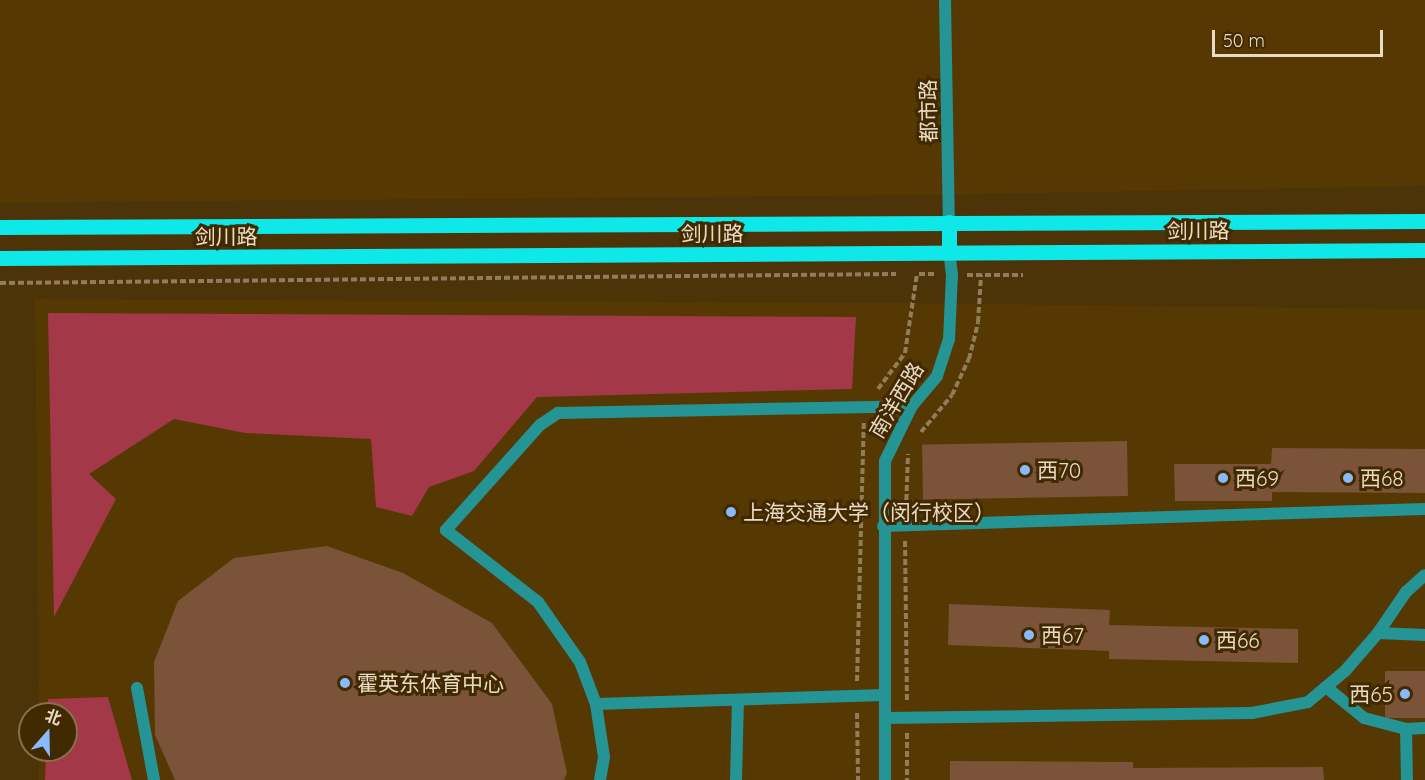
<!DOCTYPE html>
<html>
<head>
<meta charset="utf-8">
<style>
  body { margin:0 }
  #map { position:relative; width:1425px; height:780px; overflow:hidden; background:#4c3308; font-family:Quicksand,"Noto Sans SC",sans-serif }
  div>[style] { position:absolute }
  [style*='--x'] { left:calc(var(--x)*1px); top:calc(var(--y)*1px); width:calc(var(--w)*1px); rotate:calc(var(--a)*1deg) }
  .built>* { inset:0; background:#553802 }
  .green>* { inset:0; background:#a23848 }
  .building>* { inset:0; background:#7a5338; transform-origin:0 0 }
  .path>* { height:4px; margin-top:-2px; transform-origin:0; background:repeating-linear-gradient(90deg,#917c5b 0 6px,transparent 0 9px) }
  .service>* { height:12px; margin:-6px; padding:0 6px; transform-origin:6px; border-radius:6px; background:#259494 }
  .tertiary>* { height:12px; margin:-6px; padding:0 6px; transform-origin:6px; border-radius:6px; background:#259494 }
  .primary>* { height:15px; margin:-7.5px; padding:0 7.5px; transform-origin:7.5px; border-radius:7.5px; background:#0fe8e9 }
  .dots>* { width:16px; height:16px; translate:-50% -50%; box-sizing:border-box; border:3px solid #412900; border-radius:50% }
  span { translate:-50% -50%; white-space:nowrap; text-align:center; line-height:1.15; -webkit-text-stroke:6px #412900; paint-order:stroke }
  .street-label { font-size:21px; color:#e9dac5 }
  .poi-label { font-size:21px; color:#e9dac5 }
  .left { translate:0 -50%; text-align:left }
  .right { translate:-100% -50%; text-align:right }
  .north { position:absolute; left:18px; top:702px; width:60px; height:60px; box-sizing:border-box; background:#412900; border:2px solid #84704f; border-radius:50%; rotate:20deg; font-size:16px; font-weight:700; line-height:24px; text-align:center; color:#e9dac5 }
  .north::after { content:''; display:block; margin:auto; width:21px; height:27px; background:#88bafc; clip-path:polygon(50% 0,100% 100%,50% 72%,0 100%) }
  .scale { position:absolute; left:1212px; top:30px; width:171px; height:27px; box-sizing:border-box; border:3px solid #e9dac5; border-top:0; padding-left:8px; font-size:18px; line-height:21px; white-space:nowrap; color:#e9dac5; -webkit-text-stroke:4px #412900; paint-order:stroke }
</style>
</head>
<body>
<div id="map">
  <div class="built">
    <i style="clip-path:polygon(0 0,1425px 0,1425px 186px,931px 195px,0 203px)"></i>
    <i style="clip-path:polygon(35px 299px,914px 303px,1425px 309px,1425px 780px,39px 780px,39px 750px,66px 750px,66px 714px,39px 714px)"></i>
  </div>
  <div class="green">
    <i style="clip-path:polygon(48px 313px,856px 317px,852px 389px,537px 397px,474px 471px,429px 487px,412px 516px,376px 507px,371px 439px,245px 433px,174px 419px,89px 474px,116px 499px,54px 617px)"></i>
    <i style="clip-path:polygon(108px 697px,132px 780px,45px 780px,46px 750px,66px 750px,66px 714px,47px 714px,48px 699px)"></i>
  </div>
  <div class="building">
    <i style="left:1127px;top:441px;width:55px;height:205px;rotate:89deg"></i>
    <i style="clip-path:polygon(1272px 448px,1425px 449px,1425px 493px,1272px 492px,1272px 501px,1175px 501px,1174px 464px,1271px 464px)"></i>
    <i style="clip-path:polygon(327px 546px,403px 573px,492px 623px,552px 704px,567px 773px,564px 780px,175px 780px,155px 735px,154px 662px,178px 601px,234px 558px)"></i>
    <i style="clip-path:polygon(949px 604px,1110px 610px,1109px 625px,1298px 629px,1298px 663px,1109px 659px,1109px 651px,948px 645px)"></i>
    <i style="left:1385px;top:671px;width:40px;height:47px"></i>
    <i style="clip-path:polygon(950px 761px,1133px 762px,1133px 768px,1323px 767px,1324px 780px,950px 780px)"></i>
  </div>
  <div class="path">
    <i style="--x:919;--y:274;--w:16;--a:0"></i>
    <i style="--x:967;--y:275;--w:56;--a:0"></i>
    <i style="--x:0;--y:283;--w:896;--a:-0.58"></i>
    <i style="--x:878;--y:389;--w:45;--a:-53.1"></i>
    <i style="--x:905;--y:353;--w:80;--a:-81.4"></i>
    <i style="--x:921;--y:432;--w:48;--a:-50"></i>
    <i style="--x:952;--y:395;--w:40;--a:-65"></i>
    <i style="--x:969;--y:359;--w:38;--a:-76"></i>
    <i style="--x:978;--y:322;--w:47;--a:-86.3"></i>
    <i style="--x:906;--y:509;--w:55;--a:-87.9"></i>
    <i style="--x:905;--y:541;--w:160;--a:89.3"></i>
    <i style="--x:857;--y:681;--w:259;--a:-88.5"></i>
    <i style="--x:857;--y:713;--w:67;--a:89.1"></i>
    <i style="--x:907;--y:733;--w:47;--a:90"></i>
  </div>
  <div class="service">
    <i style="--x:883;--y:526;--w:542;--a:-1.8"></i>
    <i style="--x:1378;--y:633;--w:47;--a:2.4"></i>
    <i style="--x:1326;--y:687;--w:49;--a:39.2"></i>
    <i style="--x:1364;--y:718;--w:43;--a:14.7"></i>
    <i style="--x:1406;--y:729;--w:19;--a:-3"></i>
    <i style="--x:137;--y:688;--w:94;--a:79.5"></i>
    <i style="--x:596;--y:704;--w:288;--a:-1.8"></i>
    <i style="--x:885;--y:718;--w:367;--a:-0.8"></i>
    <i style="--x:1252;--y:713;--w:57;--a:-11.1"></i>
    <i style="--x:1308;--y:702;--w:48;--a:-40"></i>
    <i style="--x:1345;--y:671;--w:50;--a:-49"></i>
    <i style="--x:1378;--y:633;--w:50;--a:-55.7"></i>
    <i style="--x:1406;--y:592;--w:25;--a:-42"></i>
    <i style="--x:1406;--y:729;--w:51;--a:88.9"></i>
    <i style="--x:600;--y:780;--w:23;--a:-80"></i>
    <i style="--x:604;--y:757;--w:54;--a:-98.6"></i>
    <i style="--x:596;--y:704;--w:45;--a:-110.9"></i>
    <i style="--x:580;--y:662;--w:73;--a:-125"></i>
    <i style="--x:538;--y:602;--w:117;--a:-142"></i>
    <i style="--x:446;--y:530;--w:141;--a:-48.2"></i>
    <i style="--x:540;--y:425;--w:22;--a:-34"></i>
    <i style="--x:558;--y:413;--w:354;--a:-1.1"></i>
    <i style="--x:736;--y:780;--w:80;--a:-88.6"></i>
    <i style="--x:885;--y:780;--w:319;--a:-90"></i>
    <i style="--x:885;--y:461;--w:61;--a:-63.9"></i>
    <i style="--x:912;--y:406;--w:39;--a:-50"></i>
    <i style="--x:937;--y:376;--w:38;--a:-72"></i>
    <i style="--x:949;--y:340;--w:65;--a:-87.4"></i>
    <i style="--x:952;--y:275;--w:23;--a:-97"></i>
  </div>
  <div class="tertiary">
    <i style="--x:945;--y:0;--w:222;--a:89"></i>
  </div>
  <div class="primary">
    <i style="--x:0;--y:227;--w:1425;--a:-0.24"></i>
    <i style="--x:949;--y:252;--w:30;--a:-90"></i>
    <i style="--x:0;--y:258;--w:1425;--a:-0.32"></i>
  </div>
  <div class="dots">
    <i style="left:1025px;top:470px;background:#88bafc"></i>
    <i style="left:1223px;top:478px;background:#88bafc"></i>
    <i style="left:1348px;top:478px;background:#88bafc"></i>
    <i style="left:731px;top:512px;background:#88bafc"></i>
    <i style="left:1029px;top:635px;background:#88bafc"></i>
    <i style="left:1204px;top:640px;background:#88bafc"></i>
    <i style="left:345px;top:683px;background:#88bafc"></i>
    <i style="left:1405px;top:694px;background:#88bafc"></i>
  </div>
  <div class="street-label">
    <span style="left:928px;top:111px;rotate:-91deg">都市路</span>
    <span style="left:1198px;top:230px">剑川路</span>
    <span style="left:712px;top:233px">剑川路</span>
    <span style="left:226px;top:236px">剑川路</span>
    <span style="left:896px;top:400px;rotate:-59deg">南洋西路</span>
  </div>
  <div class="poi-label">
    <span class="left" style="left:1037px;top:470px">西70</span>
    <span class="left" style="left:1235px;top:478px">西69</span>
    <span class="left" style="left:1360px;top:478px">西68</span>
    <span class="left" style="left:743px;top:512px">上海交通大学（闵行校区）</span>
    <span class="left" style="left:1041px;top:635px">西67</span>
    <span class="left" style="left:1216px;top:640px">西66</span>
    <span class="left" style="left:357px;top:683px">霍英东体育中心</span>
    <span class="right" style="left:1393px;top:694px">西65</span>
  </div>
  <div class="north">北</div>
  <div class="scale">50 m</div>
</div>
</body>
</html>
